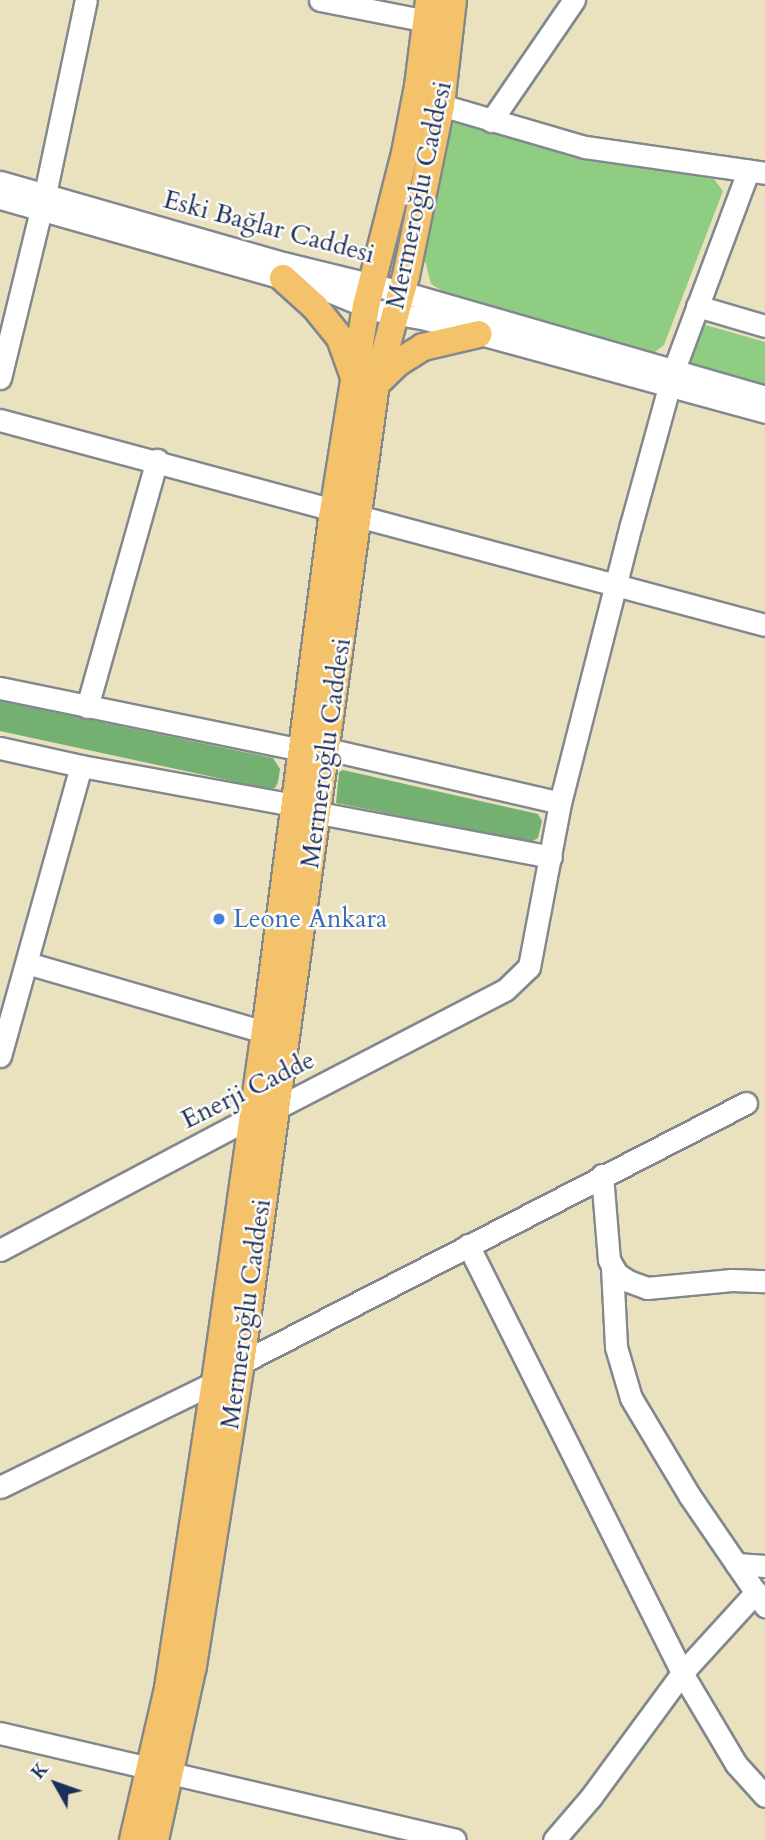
<!DOCTYPE html>
<html>
<head>
<meta charset="utf-8">
<style>
  body { margin:0 }
  #map { position:relative; width:765px; height:1840px; overflow:hidden; background:#eae1bf; font-family:Cardo,serif }
  div>[style] { position:absolute }
  [style*='--x'] { left:calc(var(--x)*1px); top:calc(var(--y)*1px); width:calc(var(--w)*1px); rotate:calc(var(--a)*1deg) }
  .green>* { inset:0; background:#8fcd83 }
  .forest>* { inset:0; background:#73b071 }
  .roads { filter:drop-shadow(2px 0 #82888e) drop-shadow(-2px 0 #82888e) drop-shadow(0 2px #82888e) drop-shadow(0 -2px #82888e) }
  .minor>* { height:21px; margin:-10.5px; padding:0 10.5px; transform-origin:10.5px; border-radius:10.5px; background:#fff }
  .major>* { height:26px; margin:-13px; padding:0 13px; transform-origin:13px; border-radius:13px; background:#f3c26a }
  .dots>* { width:19px; height:19px; translate:-50% -50%; box-sizing:border-box; border:4px solid #fdfcf7; border-radius:50% }
  span { translate:-50% -50%; white-space:nowrap; text-align:center; line-height:1.15; -webkit-text-stroke:5px #fdfcf7; paint-order:stroke }
  .street-label { font-size:26px; color:#1b2f5e }
  .shop-label { font-size:26px; color:#366cbe }
  .left { translate:0 -50%; text-align:left }
  .north { position:absolute; left:21px; top:1749px; width:70px; height:70px; -webkit-text-stroke:5px #fdfcf7; paint-order:stroke; rotate:310deg; font-size:19px; font-weight:700; line-height:28px; text-align:center; color:#1b2f5e }
  .north::after { content:''; display:block; margin:auto; width:24px; height:32px; background:#1b2f5e; clip-path:polygon(50% 0,100% 100%,50% 72%,0 100%) }
</style>
</head>
<body>
<div id="map">
  <div class="green">
    <i style="clip-path:polygon(450px 120px,585px 158px,714px 179px,723px 191px,664px 345px,652px 354px,462px 303px,431px 284px,423px 253px)"></i>
    <i style="clip-path:polygon(702px 324px,765px 342px,765px 385px,689px 364px)"></i>
  </div>
  <div class="forest">
    <i style="clip-path:polygon(0 701px,273px 758px,280px 769px,278px 782px,275px 788px,269px 789px,0 731px)"></i>
    <i style="clip-path:polygon(343px 770px,538px 814px,542px 821px,538px 838px,531px 842px,336px 803px,339px 772px)"></i>
  </div>
  <div class="roads">
    <div class="minor">
      <i style="--x:320;--y:0;--w:109;--a:11.1"></i>
      <i style="--x:441;--y:105;--w:150;--a:16.3"></i>
      <i style="--x:585;--y:147;--w:182;--a:8.2"></i>
      <i style="--x:491;--y:121;--w:147;--a:-55.6"></i>
      <i style="--x:0;--y:182;--w:294;--a:16"></i>
      <i style="--x:283;--y:263;--w:122;--a:13.7"></i>
      <i style="--x:402;--y:292;--w:378;--a:16.1"></i>
      <i style="--x:0;--y:198;--w:342;--a:15.8"></i>
      <i style="--x:329;--y:291;--w:50;--a:22.4"></i>
      <i style="--x:375;--y:310;--w:52;--a:10"></i>
      <i style="--x:426;--y:319;--w:352;--a:15.3"></i>
      <i style="--x:697;--y:306;--w:71;--a:16.4"></i>
      <i style="--x:0;--y:378;--w:189;--a:-76.3"></i>
      <i style="--x:45;--y:194;--w:198;--a:-78.1"></i>
      <i style="--x:0;--y:420;--w:346;--a:15.1"></i>
      <i style="--x:358;--y:516;--w:421;--a:15"></i>
      <i style="--x:0;--y:688;--w:307;--a:11.6"></i>
      <i style="--x:87;--y:707;--w:257;--a:-74.2"></i>
      <i style="--x:0;--y:748;--w:83;--a:12.5"></i>
      <i style="--x:81;--y:766;--w:217;--a:10.4"></i>
      <i style="--x:327;--y:749;--w:239;--a:13"></i>
      <i style="--x:319;--y:813;--w:236;--a:10.7"></i>
      <i style="--x:27;--y:963;--w:248;--a:16.2"></i>
      <i style="--x:0;--y:1056;--w:301;--a:-74.4"></i>
      <i style="--x:602;--y:1175;--w:85;--a:85.3"></i>
      <i style="--x:609;--y:1260;--w:16;--a:60"></i>
      <i style="--x:617;--y:1274;--w:13;--a:32"></i>
      <i style="--x:628;--y:1281;--w:20;--a:20"></i>
      <i style="--x:647;--y:1288;--w:85;--a:-5.4"></i>
      <i style="--x:732;--y:1280;--w:33;--a:2"></i>
      <i style="--x:468;--y:1245;--w:479;--a:63.4"></i>
      <i style="--x:682;--y:1673;--w:106;--a:59.3"></i>
      <i style="--x:736;--y:1764;--w:43;--a:47.8"></i>
      <i style="--x:0;--y:1250;--w:286;--a:-27.9"></i>
      <i style="--x:253;--y:1116;--w:23;--a:-18"></i>
      <i style="--x:275;--y:1109;--w:259;--a:-27.4"></i>
      <i style="--x:505;--y:990;--w:33;--a:-44"></i>
      <i style="--x:529;--y:967;--w:167;--a:-79.3"></i>
      <i style="--x:560;--y:803;--w:287;--a:-75.7"></i>
      <i style="--x:631;--y:525;--w:159;--a:-74.6"></i>
      <i style="--x:673;--y:372;--w:215;--a:-69.5"></i>
      <i style="--x:612;--y:1267;--w:80;--a:87.1"></i>
      <i style="--x:616;--y:1347;--w:53;--a:73.6"></i>
      <i style="--x:631;--y:1398;--w:113;--a:59.1"></i>
      <i style="--x:689;--y:1495;--w:135;--a:55.6"></i>
      <i style="--x:241;--y:1363;--w:568;--a:-27.24"></i>
      <i style="--x:0;--y:1487;--w:239;--a:-26"></i>
      <i style="--x:736;--y:1564;--w:29;--a:4"></i>
      <i style="--x:0;--y:1733;--w:467;--a:13.2"></i>
      <i style="--x:554;--y:1840;--w:57;--a:-49.3"></i>
      <i style="--x:591;--y:1797;--w:154;--a:-53.7"></i>
      <i style="--x:682;--y:1673;--w:110;--a:-47.6"></i>
    </div>
    <div class="major">
      <i style="--x:283;--y:278;--w:43;--a:42.2"></i>
      <i style="--x:315;--y:307;--w:40;--a:51"></i>
      <i style="--x:340;--y:338;--w:41;--a:70.3"></i>
      <i style="--x:376;--y:384;--w:32;--a:-44"></i>
      <i style="--x:399;--y:362;--w:28;--a:-32"></i>
      <i style="--x:423;--y:347;--w:57;--a:-13.1"></i>
      <i style="--x:133;--y:1840;--w:156;--a:-77"></i>
      <i style="--x:168;--y:1688;--w:310;--a:-81.3"></i>
      <i style="--x:215;--y:1382;--w:354;--a:-81.9"></i>
      <i style="--x:265;--y:1032;--w:518;--a:-82.57"></i>
      <i style="--x:332;--y:518;--w:215;--a:-80.9"></i>
      <i style="--x:366;--y:306;--w:158;--a:-75.7"></i>
      <i style="--x:405;--y:153;--w:68;--a:-79"></i>
      <i style="--x:418;--y:86;--w:87;--a:-82.7"></i>
      <i style="--x:155;--y:1840;--w:178;--a:-77.7"></i>
      <i style="--x:193;--y:1666;--w:307;--a:-81"></i>
      <i style="--x:241;--y:1363;--w:988;--a:-82.15"></i>
      <i style="--x:376;--y:384;--w:112;--a:-74.5"></i>
      <i style="--x:406;--y:276;--w:175;--a:-78.4"></i>
      <i style="--x:441;--y:105;--w:106;--a:-83.5"></i>
    </div>
  </div>
  <div class="dots">
    <i style="left:219px;top:919px;background:#3f7fe0"></i>
  </div>
  <div class="street-label">
    <span style="left:419px;top:195px;rotate:-78deg">Mermeroğlu Caddesi</span>
    <span style="left:269px;top:227px;rotate:15deg">Eski Bağlar Caddesi</span>
    <span style="left:326px;top:753px;rotate:-82deg">Mermeroğlu Caddesi</span>
    <span style="left:248px;top:1090px;rotate:-26deg">Enerji Cadde</span>
    <span style="left:246px;top:1314px;rotate:-82deg">Mermeroğlu Caddesi</span>
  </div>
  <div class="shop-label">
    <span class="left" style="left:233px;top:919px">Leone Ankara</span>
  </div>
  <div class="north">K</div>
</div>
</body>
</html>
